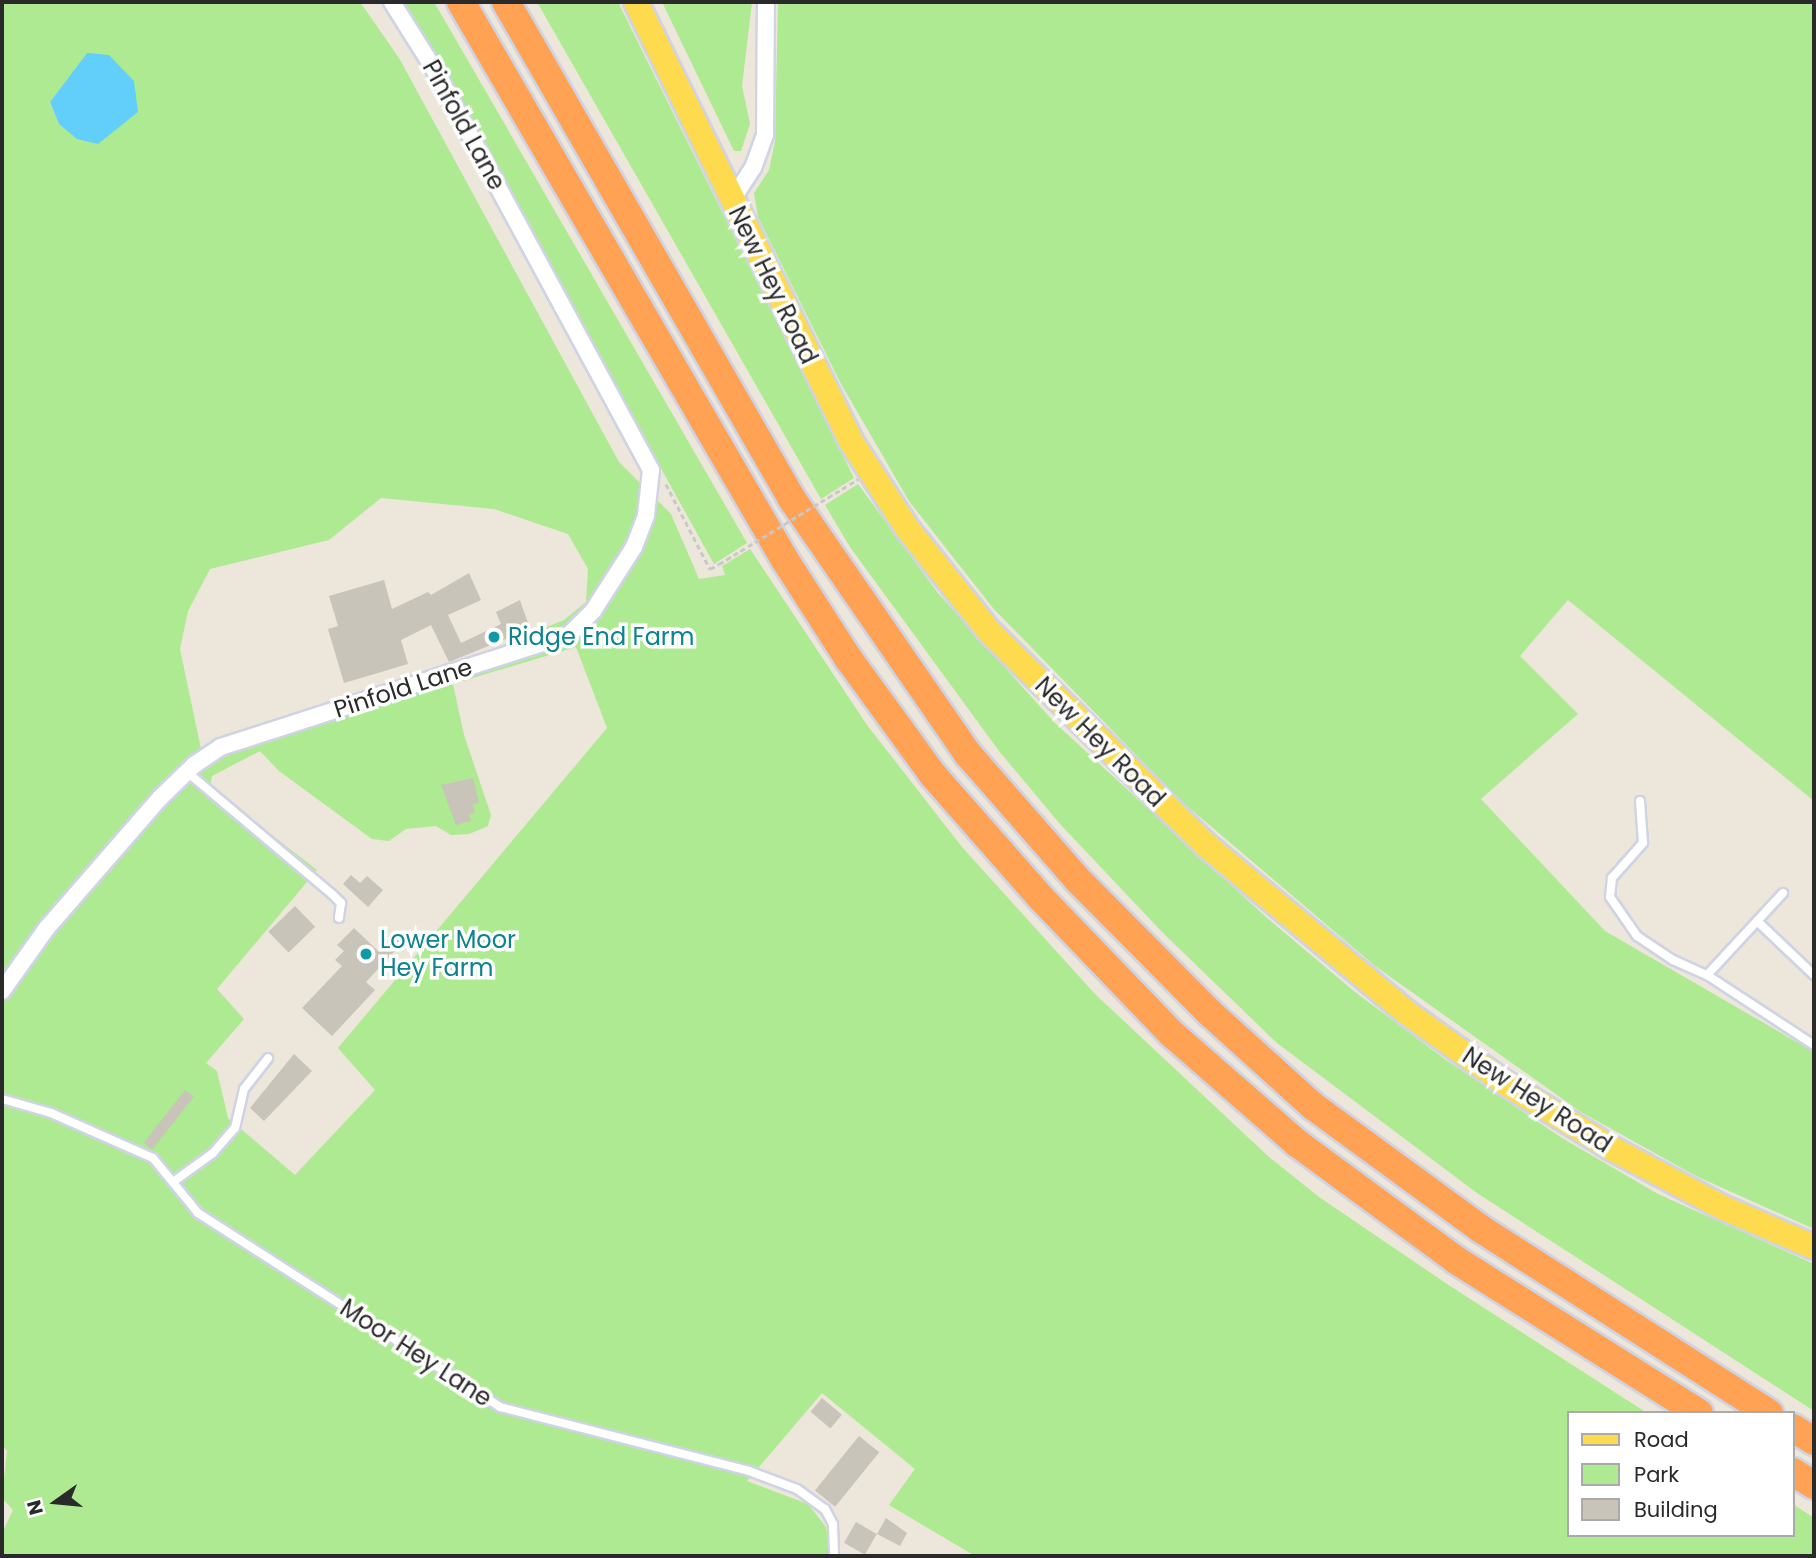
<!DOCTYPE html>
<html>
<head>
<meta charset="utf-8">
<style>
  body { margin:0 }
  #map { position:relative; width:1816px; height:1558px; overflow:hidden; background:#ede6da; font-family:Poppins,sans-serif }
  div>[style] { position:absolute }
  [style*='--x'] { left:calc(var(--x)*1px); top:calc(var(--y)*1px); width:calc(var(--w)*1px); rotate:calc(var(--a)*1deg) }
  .green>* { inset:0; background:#adea91 }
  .water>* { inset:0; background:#62cefa }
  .building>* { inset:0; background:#c8c4b9; transform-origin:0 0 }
  .path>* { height:2.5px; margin-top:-1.25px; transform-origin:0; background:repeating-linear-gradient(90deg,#c8c8c8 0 5px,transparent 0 8.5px) }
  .roads { filter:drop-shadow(2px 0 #cfd3e4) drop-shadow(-2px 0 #cfd3e4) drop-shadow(0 2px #cfd3e4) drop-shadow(0 -2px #cfd3e4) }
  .service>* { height:8px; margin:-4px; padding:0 4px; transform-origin:4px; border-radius:4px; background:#fff }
  .minor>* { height:16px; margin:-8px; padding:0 8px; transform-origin:8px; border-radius:8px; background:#fff }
  .primary>* { height:24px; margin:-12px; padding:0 12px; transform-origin:12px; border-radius:12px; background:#feda4f }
  .motorway>* { height:28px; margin:-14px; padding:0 14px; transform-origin:14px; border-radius:14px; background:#ffa254 }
  .path-bridge>* { height:2.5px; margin-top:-1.25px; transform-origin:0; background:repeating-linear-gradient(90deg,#c8c8c8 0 5px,transparent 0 8.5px) }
  .dots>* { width:19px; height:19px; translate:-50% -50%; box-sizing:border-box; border:4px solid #fff; border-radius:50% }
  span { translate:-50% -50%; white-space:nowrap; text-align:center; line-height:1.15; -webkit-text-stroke:7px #fff; paint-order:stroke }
  .street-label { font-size:24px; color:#2a2a2a }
  .culture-label { font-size:24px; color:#0d838f }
  .left { translate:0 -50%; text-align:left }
  .frame { position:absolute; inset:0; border:4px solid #2a2a2a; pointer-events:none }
  .legend { position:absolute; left:1567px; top:1411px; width:228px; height:126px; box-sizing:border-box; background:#fff; border:2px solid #aaa; margin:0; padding:9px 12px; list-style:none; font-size:21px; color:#2a2a2a }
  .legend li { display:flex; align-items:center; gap:14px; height:35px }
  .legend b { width:35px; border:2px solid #aaa }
  .north { position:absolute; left:21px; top:1467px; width:70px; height:70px; -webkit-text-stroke:5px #fff; paint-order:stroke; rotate:255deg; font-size:19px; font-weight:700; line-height:28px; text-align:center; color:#2a2a2a }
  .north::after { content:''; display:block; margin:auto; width:24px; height:32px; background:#2a2a2a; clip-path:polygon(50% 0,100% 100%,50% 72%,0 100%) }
</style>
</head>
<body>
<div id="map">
  <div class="green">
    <i style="clip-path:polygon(evenodd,2px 2px,360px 2px,399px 58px,619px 462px,671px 514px,699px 579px,725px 575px,722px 566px,750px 549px,867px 725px,962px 847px,1095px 994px,1269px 1157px,1319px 1197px,1447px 1284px,1647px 1413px,1569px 1413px,1569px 1535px,1793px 1535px,1793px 1504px,1814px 1518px,1814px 1556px,975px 1556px,889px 1505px,915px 1469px,822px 1393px,747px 1481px,808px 1504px,826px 1527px,831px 1553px,836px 1556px,2px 1556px,2px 1533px,13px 1510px,2px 1498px,7px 1451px,2px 1445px,2px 2px,87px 53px,59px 124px,50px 102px,87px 53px,2px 2px,381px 498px,494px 509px,568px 534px,588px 569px,586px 602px,564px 620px,473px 657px,221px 736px,201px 749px,180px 649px,188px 611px,210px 569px,329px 540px,381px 498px,2px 2px,576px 647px,607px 728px,338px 1048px,375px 1090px,295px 1175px,228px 1118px,217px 1071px,206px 1063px,244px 1019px,217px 989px,317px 870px,210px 787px,212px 776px,260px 751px,279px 771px,372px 839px,389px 841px,406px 829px,436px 826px,451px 835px,469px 834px,488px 826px,491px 815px,464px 735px,453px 684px,576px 647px)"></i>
    <i style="clip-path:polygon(402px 2px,434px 2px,747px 543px,714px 564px)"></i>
    <i style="clip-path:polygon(537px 2px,618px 2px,854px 478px,821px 499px)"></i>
    <i style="clip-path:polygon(662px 2px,752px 2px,742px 86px,750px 124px,741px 151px,734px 151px)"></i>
    <i style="clip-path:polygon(778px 2px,1814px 2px,1814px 801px,1568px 600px,1520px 656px,1578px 714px,1481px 799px,1605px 931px,1814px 1052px,1814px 1229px,1696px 1176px,1581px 1112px,1375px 966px,1180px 800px,993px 608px,909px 501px,840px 382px,758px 217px,754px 193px,769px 170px,775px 141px)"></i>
    <i style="clip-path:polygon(858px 484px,938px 593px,1055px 723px,1267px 918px,1355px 992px,1446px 1060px,1562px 1138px,1658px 1194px,1814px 1264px,1814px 1411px,1477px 1193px,1277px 1043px,1163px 933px,1060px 824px,999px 751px,850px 547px,825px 505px)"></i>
  </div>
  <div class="water">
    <i style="clip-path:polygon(87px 53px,109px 55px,134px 81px,138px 112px,98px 144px,77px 139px,59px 124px,50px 102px)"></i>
  </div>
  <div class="building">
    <i style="clip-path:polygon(469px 573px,481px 600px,448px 615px,461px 643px,501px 624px,496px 612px,520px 600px,530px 629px,449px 662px,431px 625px,401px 640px,408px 664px,344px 683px,328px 629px,338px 626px,329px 596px,384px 580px,392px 609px,428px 592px,431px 595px)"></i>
    <i style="clip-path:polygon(473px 778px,479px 803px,473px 804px,475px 813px,469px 814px,471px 821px,456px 825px,441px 785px)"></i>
    <i style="clip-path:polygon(351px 875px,360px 883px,367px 876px,383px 890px,368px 907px,343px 884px)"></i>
    <i style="left:295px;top:906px;width:29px;height:37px;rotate:46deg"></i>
    <i style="clip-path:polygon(354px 928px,378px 951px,396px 932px,405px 940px,366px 982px,375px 990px,332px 1036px,302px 1008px,342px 966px,335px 960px,344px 951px,337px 945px)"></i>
    <i style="clip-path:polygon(294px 1054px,312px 1071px,264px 1121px,250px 1108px)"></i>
    <i style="left:185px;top:1090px;width:11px;height:67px;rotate:38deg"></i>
    <i style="left:822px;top:1398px;width:26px;height:18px;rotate:40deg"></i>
    <i style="left:859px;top:1436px;width:26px;height:70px;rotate:39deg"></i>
    <i style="clip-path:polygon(886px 1518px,907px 1533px,900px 1546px,877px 1534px)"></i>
    <i style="left:856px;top:1522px;width:24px;height:24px;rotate:30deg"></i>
  </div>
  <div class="path">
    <i style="--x:666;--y:484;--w:96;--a:62.6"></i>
    <i style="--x:710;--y:569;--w:10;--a:-29"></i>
  </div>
  <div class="roads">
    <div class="service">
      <i style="--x:187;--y:772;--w:189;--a:40.1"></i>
      <i style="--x:332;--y:894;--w:13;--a:45"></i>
      <i style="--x:341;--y:903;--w:15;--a:98"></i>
      <i style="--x:1640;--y:801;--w:42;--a:85.9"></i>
      <i style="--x:1643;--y:843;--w:47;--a:131.5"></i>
      <i style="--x:1612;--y:878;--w:19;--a:96"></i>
      <i style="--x:1610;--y:897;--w:47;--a:55.3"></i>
      <i style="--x:1637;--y:936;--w:43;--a:33.7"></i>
      <i style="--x:1673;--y:960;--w:37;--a:24"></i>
      <i style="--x:1783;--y:893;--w:112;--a:132.8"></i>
      <i style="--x:1707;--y:975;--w:128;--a:33.2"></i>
      <i style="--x:1757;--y:921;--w:79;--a:43.5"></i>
      <i style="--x:2;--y:1099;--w:51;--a:15.9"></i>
      <i style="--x:51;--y:1113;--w:111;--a:23.8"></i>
      <i style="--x:153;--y:1158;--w:71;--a:50.7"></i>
      <i style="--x:198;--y:1213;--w:359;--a:32.7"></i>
      <i style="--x:500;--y:1407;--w:257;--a:14.4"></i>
      <i style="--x:749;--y:1471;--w:51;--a:20.6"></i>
      <i style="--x:797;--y:1489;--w:34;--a:36"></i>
      <i style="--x:825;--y:1509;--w:17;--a:62"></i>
      <i style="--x:833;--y:1524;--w:32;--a:88"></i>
      <i style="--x:173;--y:1182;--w:49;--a:-35.9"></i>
      <i style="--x:213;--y:1153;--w:33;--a:-49"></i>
      <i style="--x:235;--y:1128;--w:40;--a:-77"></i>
      <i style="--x:244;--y:1089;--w:39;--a:-52"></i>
    </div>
    <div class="minor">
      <i style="--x:732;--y:200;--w:38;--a:-57"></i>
      <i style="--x:753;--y:168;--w:35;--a:-70"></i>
      <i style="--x:765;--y:135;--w:133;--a:-89.6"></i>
      <i style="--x:2;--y:991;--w:76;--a:-54.6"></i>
      <i style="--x:46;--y:929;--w:174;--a:-49"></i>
      <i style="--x:160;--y:798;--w:47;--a:-44.1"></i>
      <i style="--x:194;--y:765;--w:32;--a:-34"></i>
      <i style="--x:221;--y:747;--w:367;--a:-17.9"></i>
      <i style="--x:570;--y:634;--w:33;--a:-45"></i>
      <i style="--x:593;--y:611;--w:76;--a:-57.4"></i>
      <i style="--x:634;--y:547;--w:34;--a:-69"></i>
      <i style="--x:646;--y:515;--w:45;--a:-83.7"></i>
      <i style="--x:651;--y:470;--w:456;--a:-118.4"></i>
      <i style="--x:434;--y:69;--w:79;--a:-122.1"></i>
    </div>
    <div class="primary">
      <i style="--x:636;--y:2;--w:489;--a:63.9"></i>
      <i style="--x:851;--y:441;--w:103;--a:57.2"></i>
      <i style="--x:907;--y:528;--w:132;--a:51.5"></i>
      <i style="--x:989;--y:631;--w:306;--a:44.6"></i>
      <i style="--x:1207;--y:846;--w:259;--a:39.8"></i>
      <i style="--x:1406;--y:1012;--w:118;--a:35.7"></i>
      <i style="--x:1502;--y:1081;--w:128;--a:31.6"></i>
      <i style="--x:1611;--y:1148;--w:128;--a:28"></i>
      <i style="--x:1724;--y:1208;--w:98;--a:23.4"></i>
    </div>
    <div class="motorway">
      <i style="--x:461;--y:2;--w:645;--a:59.86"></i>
      <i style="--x:785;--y:560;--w:117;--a:57.3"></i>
      <i style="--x:848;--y:658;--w:145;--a:54"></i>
      <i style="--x:933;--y:775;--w:164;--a:48.7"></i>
      <i style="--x:1041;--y:898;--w:189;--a:46.1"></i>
      <i style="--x:1172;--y:1034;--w:166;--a:41.1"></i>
      <i style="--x:1297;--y:1143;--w:197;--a:36.3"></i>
      <i style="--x:1456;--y:1260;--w:287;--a:32.2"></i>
      <i style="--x:506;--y:2;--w:573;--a:60.08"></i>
      <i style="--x:792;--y:499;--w:310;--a:55.4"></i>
      <i style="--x:968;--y:754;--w:166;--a:48.9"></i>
      <i style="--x:1077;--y:879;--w:189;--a:45.2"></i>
      <i style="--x:1210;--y:1013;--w:139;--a:42.1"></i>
      <i style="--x:1313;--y:1106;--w:208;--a:36.2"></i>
      <i style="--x:1481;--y:1229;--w:342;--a:32.6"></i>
      <i style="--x:1793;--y:1428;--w:25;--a:32"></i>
      <i style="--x:1793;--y:1472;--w:25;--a:32"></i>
    </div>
  </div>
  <div class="path-bridge">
    <i style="--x:719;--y:564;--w:163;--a:-31.4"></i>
  </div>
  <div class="dots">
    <i style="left:494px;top:637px;background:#0f9aa8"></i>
    <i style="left:366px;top:954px;background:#0f9aa8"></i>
  </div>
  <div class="street-label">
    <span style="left:464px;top:125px;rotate:61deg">Pinfold Lane</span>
    <span style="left:773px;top:285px;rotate:64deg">New Hey Road</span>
    <span style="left:403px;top:688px;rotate:-18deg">Pinfold Lane</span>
    <span style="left:1100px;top:742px;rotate:45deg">New Hey Road</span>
    <span style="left:1537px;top:1100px;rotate:33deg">New Hey Road</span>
    <span style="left:416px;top:1353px;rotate:33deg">Moor Hey Lane</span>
  </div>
  <div class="culture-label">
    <span class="left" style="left:508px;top:637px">Ridge End Farm</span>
    <span class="left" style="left:380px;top:954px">Lower Moor<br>Hey Farm</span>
  </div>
  <div class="frame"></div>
  <ul class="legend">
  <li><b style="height:9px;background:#feda4f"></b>Road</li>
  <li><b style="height:19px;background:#adea91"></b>Park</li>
  <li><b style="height:19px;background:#c8c4b9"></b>Building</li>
  </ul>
  <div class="north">N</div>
</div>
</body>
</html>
